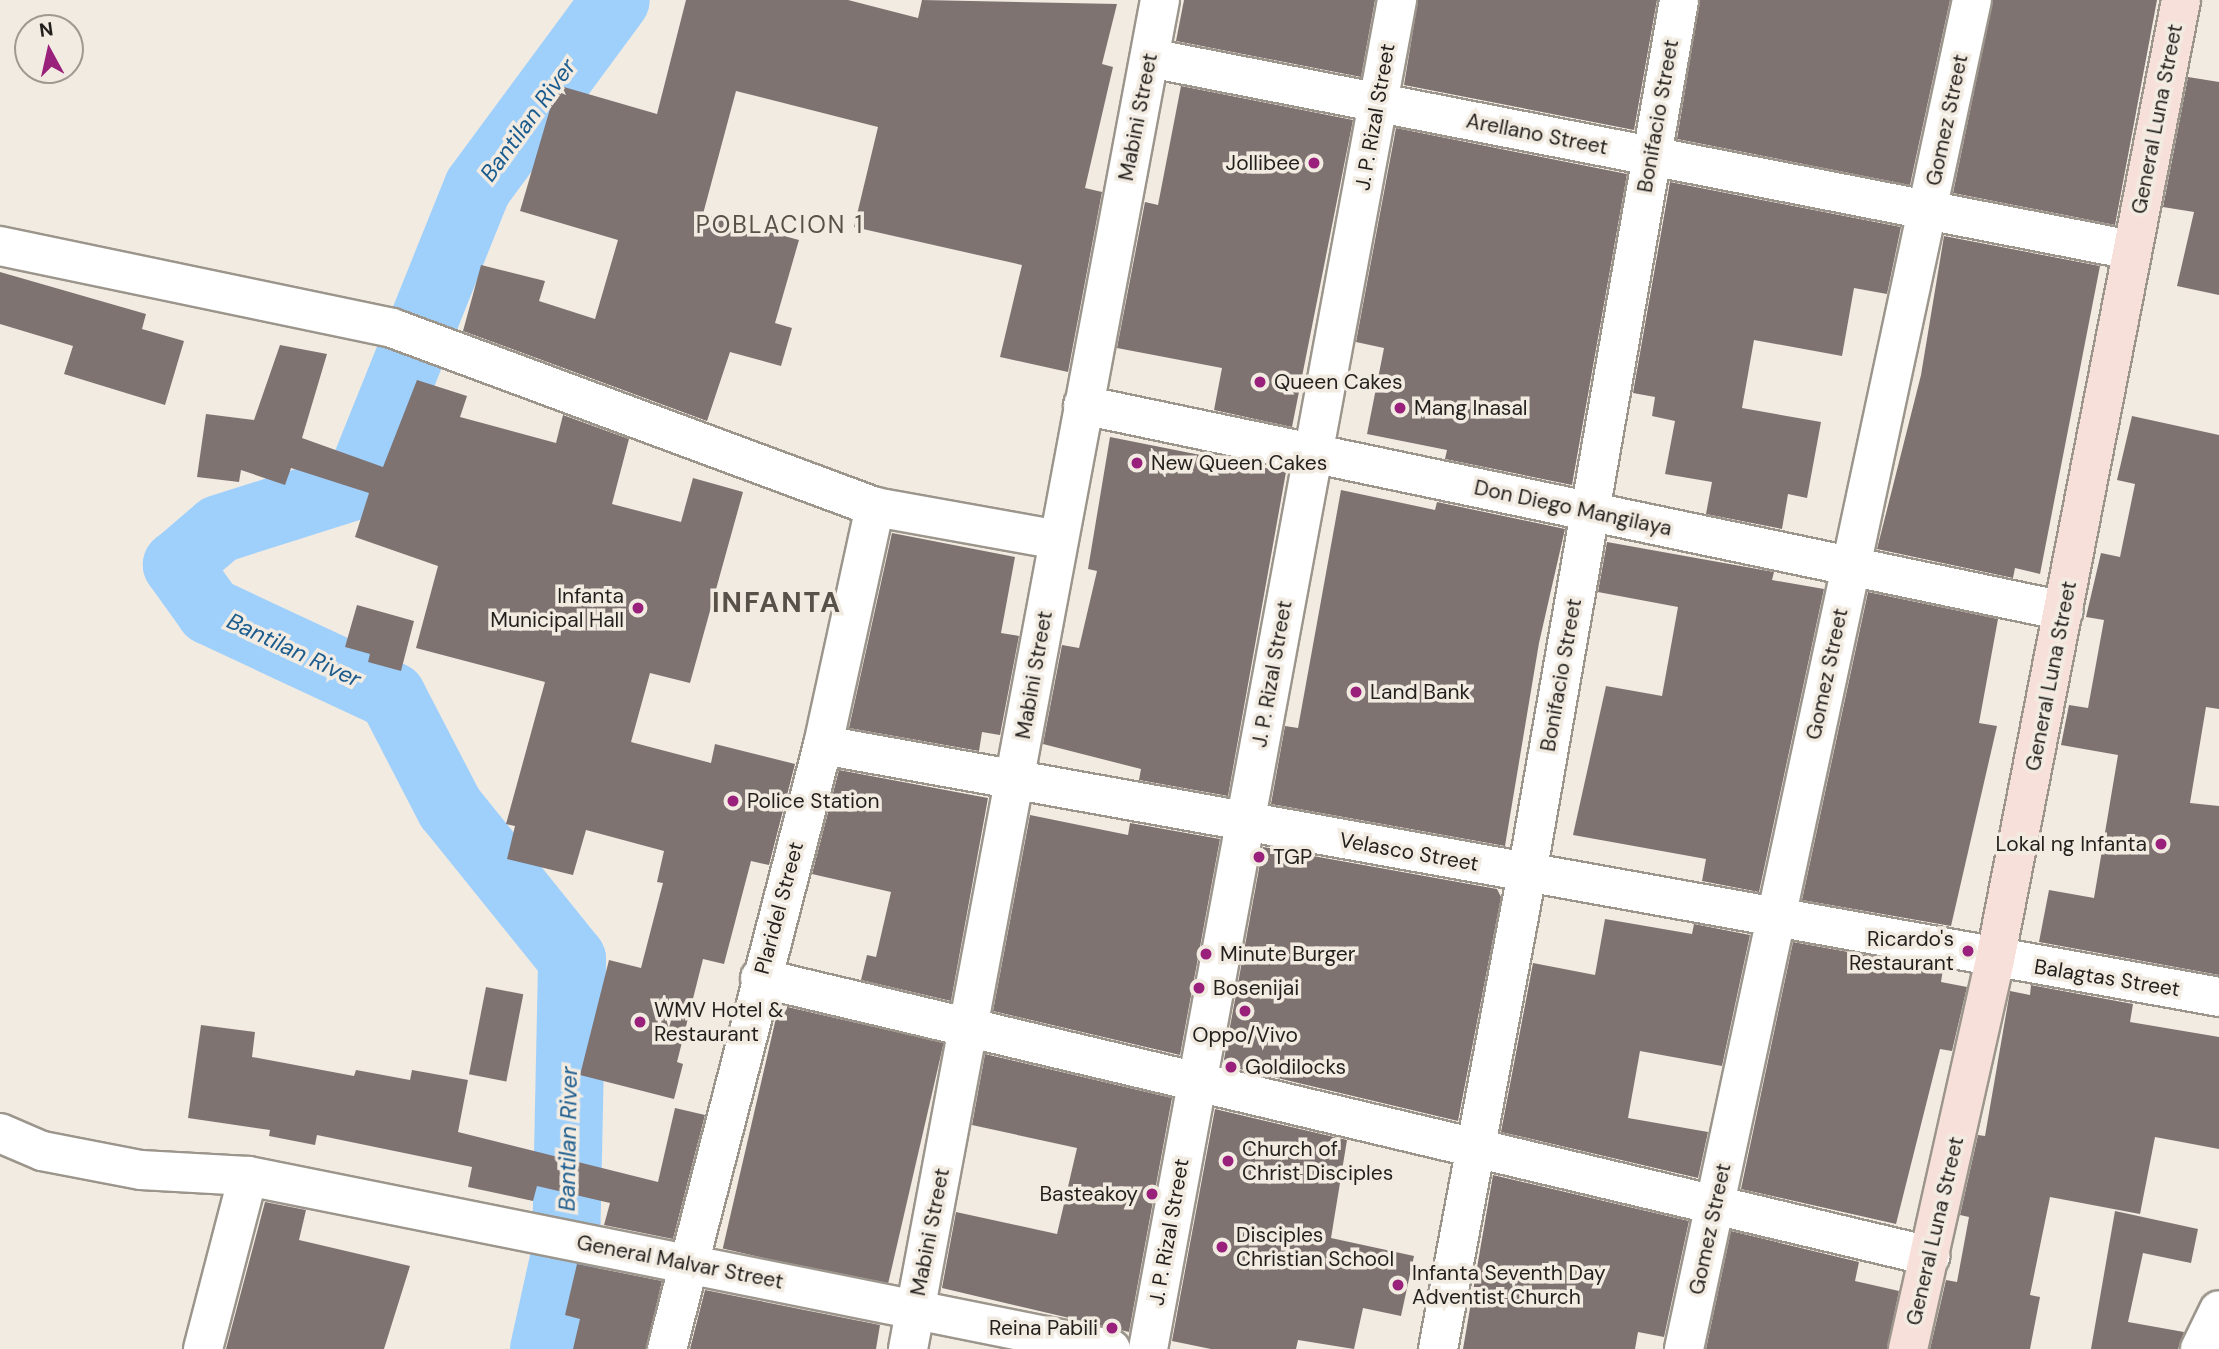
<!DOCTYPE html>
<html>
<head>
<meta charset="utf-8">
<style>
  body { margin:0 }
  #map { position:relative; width:2219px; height:1349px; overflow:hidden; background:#f2ebe1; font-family:"DM Sans",sans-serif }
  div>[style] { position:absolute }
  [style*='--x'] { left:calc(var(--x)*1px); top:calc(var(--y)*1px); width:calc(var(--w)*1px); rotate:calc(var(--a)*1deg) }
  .river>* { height:68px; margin:-34px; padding:0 34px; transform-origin:34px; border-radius:34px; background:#9fd0fc }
  .building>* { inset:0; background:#7f7372; transform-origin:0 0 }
  .roads { filter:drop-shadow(2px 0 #9b958c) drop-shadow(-2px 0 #9b958c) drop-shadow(0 2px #9b958c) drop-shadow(0 -2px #9b958c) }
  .minor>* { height:38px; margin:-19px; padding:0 19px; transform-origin:19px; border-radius:19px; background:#fff }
  .major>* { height:38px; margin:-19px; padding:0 19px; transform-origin:19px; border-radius:19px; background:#f8e0da }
  .dots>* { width:19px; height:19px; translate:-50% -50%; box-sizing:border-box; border:4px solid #f2ebe1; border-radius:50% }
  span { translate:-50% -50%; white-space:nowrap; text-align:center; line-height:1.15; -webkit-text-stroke:7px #f2ebe1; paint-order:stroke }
  .street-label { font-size:21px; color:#221f1c }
  .poi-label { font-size:21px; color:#221f1c }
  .right { translate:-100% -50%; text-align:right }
  .left { translate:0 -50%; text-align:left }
  .water-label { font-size:23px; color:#1b5c8e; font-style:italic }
  .quarter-label { font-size:24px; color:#575149; letter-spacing:2px }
  .district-label { font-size:28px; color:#575149; font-weight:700; letter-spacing:2px }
  .north { position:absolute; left:14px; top:14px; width:70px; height:70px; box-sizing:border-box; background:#f2ebe1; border:2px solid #9f9992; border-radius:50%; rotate:352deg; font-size:19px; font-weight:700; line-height:28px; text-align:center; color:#221f1c }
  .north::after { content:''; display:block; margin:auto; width:24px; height:32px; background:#99217b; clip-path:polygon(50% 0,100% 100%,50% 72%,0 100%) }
</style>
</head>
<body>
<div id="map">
  <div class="river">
    <i style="--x:544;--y:1349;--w:101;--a:-77.5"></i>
    <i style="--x:566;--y:1250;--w:291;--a:-88.8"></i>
    <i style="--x:572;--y:959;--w:194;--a:-128.9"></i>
    <i style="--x:450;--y:808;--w:126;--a:-117.4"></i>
    <i style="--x:392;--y:696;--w:201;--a:-155"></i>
    <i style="--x:210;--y:611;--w:57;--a:-125.7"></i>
    <i style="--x:177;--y:565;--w:55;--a:-40.6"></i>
    <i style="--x:219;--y:529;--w:146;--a:-17.6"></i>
    <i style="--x:358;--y:485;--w:321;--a:-68.1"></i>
    <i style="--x:478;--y:187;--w:232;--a:-53.6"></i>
  </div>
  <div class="building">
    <i style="clip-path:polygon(686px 0,848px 0,918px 18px,922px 0,1117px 4px,1102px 64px,1113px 67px,1085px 188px,1102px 192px,1068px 372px,1000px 357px,1022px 265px,854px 227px,878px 127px,736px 91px,703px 214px,799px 240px,775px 323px,792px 328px,781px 366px,730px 352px,707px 421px,463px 331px,481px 265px,545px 281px,539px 301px,595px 319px,618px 240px,520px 211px,557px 85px,657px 114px)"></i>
    <i style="clip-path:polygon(1184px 0,1375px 0,1361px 77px,1176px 41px)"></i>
    <i style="clip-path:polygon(1418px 0,1657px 0,1634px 130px,1404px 85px)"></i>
    <i style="clip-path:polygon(1700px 0,1950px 0,1910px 185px,1677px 139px)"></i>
    <i style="clip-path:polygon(1993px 0,2157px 0,2115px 225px,1953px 193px)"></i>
    <i style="clip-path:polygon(2188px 77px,2219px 82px,2219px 295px,2177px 286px,2194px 212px,2163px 207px)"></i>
    <i style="clip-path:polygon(1181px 86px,1353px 120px,1292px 427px,1214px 410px,1222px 368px,1117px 348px,1145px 202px,1158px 205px)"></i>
    <i style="clip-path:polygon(1396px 128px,1627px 174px,1572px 485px,1445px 459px,1447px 450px,1367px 434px,1384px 348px,1356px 342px)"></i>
    <i style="clip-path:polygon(1670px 182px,1901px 227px,1887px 294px,1854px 288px,1842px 356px,1754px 340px,1742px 408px,1821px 422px,1807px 498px,1788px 494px,1782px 529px,1706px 514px,1712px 482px,1665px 474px,1675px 421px,1652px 416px,1655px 397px,1633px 393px)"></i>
    <i style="clip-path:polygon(1944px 236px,2100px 266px,2040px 574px,2015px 568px,2013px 578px,1877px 549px,1921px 375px)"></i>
    <i style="clip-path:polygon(0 272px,146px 314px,142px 329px,184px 341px,165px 405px,64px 374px,73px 346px,0 324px)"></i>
    <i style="clip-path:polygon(280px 345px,327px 354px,302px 438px,383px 467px,417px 380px,467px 396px,460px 417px,556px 443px,563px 415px,629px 439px,612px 504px,681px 522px,693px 478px,743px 492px,690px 683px,650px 673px,631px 742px,711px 763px,715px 744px,795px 764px,769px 865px,751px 861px,724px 964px,703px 959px,677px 1062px,683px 1064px,674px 1099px,580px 1075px,609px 960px,641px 968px,663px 883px,657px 882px,664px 851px,586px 830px,573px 875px,507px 859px,515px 826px,506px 824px,545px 682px,416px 648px,438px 566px,355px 537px,369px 493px,291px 468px,285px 485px,241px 470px,239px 482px,197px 477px,206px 414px,254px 420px)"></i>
    <i style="clip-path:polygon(2132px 416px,2219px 435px,2219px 709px,2206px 707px,2190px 803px,2219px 806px,2219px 975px,2039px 942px,2049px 890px,2094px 898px,2118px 755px,2061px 745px,2069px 705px,2088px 708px,2104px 620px,2086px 617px,2101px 553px,2120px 557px,2135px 484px,2117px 480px)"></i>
    <i style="clip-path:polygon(1110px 437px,1286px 472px,1228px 796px,1139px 780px,1141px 769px,1043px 744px,1062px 645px,1079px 648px,1097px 571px,1088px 569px)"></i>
    <i style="clip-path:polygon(1341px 490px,1435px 510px,1437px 502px,1565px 529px,1539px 643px,1505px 846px,1271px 804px,1285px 726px,1298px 728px)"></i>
    <i style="clip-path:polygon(892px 533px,1015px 557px,1001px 633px,1019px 636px,1000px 735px,982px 732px,979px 751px,849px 728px)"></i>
    <i style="clip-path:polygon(1607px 542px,1774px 572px,1772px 580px,1824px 589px,1759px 892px,1702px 881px,1706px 859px,1573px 835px,1606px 686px,1662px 696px,1678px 607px,1598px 592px)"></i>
    <i style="clip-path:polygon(1868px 592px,1998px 619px,1979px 723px,1997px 726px,1951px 926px,1802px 900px)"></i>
    <i style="clip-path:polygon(357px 605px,414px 621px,401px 671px,368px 662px,370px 654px,345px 647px)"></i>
    <i style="clip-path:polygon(839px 770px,988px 798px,951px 1001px,861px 980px,867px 955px,876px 957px,891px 892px,812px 874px)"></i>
    <i style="clip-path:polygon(1030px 815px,1128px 835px,1130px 823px,1220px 839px,1180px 1055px,993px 1011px)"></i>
    <i style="clip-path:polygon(1263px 847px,1497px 889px,1501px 897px,1458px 1121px,1223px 1065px)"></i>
    <i style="clip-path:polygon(1605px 919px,1692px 934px,1694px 924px,1750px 935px,1722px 1066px,1640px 1051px,1628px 1118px,1708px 1132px,1698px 1178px,1501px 1132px,1533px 963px,1595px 975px)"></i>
    <i style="clip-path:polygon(1793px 942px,1943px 969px,1941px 982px,1967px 987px,1952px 1051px,1940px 1049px,1896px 1224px,1741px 1189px)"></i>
    <i style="clip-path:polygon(2031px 985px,2133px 1004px,2130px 1022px,2219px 1037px,2219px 1149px,2155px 1137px,2140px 1214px,2050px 1197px,2030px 1295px,2040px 1297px,2030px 1349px,1930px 1349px,1946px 1280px,1957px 1282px,1969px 1217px,1960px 1215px,1978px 1135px,1985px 1136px,2010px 991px,2030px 995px)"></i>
    <i style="left:486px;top:987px;width:38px;height:89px;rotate:11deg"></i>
    <i style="left:779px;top:1005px;width:169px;height:250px;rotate:13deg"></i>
    <i style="clip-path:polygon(201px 1025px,255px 1032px,252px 1057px,354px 1076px,356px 1070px,410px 1080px,412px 1070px,468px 1080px,458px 1132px,658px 1182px,675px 1108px,705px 1115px,673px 1239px,604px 1225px,610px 1203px,537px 1186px,533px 1201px,468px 1187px,472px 1167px,317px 1135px,315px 1145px,269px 1136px,270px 1130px,188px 1118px)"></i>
    <i style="clip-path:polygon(985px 1054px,1172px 1098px,1129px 1332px,942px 1288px,956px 1212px,1057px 1234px,1077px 1148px,972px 1125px)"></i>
    <i style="clip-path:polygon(1215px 1109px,1347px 1140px,1331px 1238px,1414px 1256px,1401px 1316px,1363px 1308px,1354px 1349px,1298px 1340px,1296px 1349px,1211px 1349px,1172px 1341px)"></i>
    <i style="clip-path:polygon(1493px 1175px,1689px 1221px,1664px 1337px,1638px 1332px,1635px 1349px,1463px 1349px)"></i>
    <i style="clip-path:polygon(265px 1202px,306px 1210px,299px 1240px,410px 1266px,384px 1349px,226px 1349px)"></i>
    <i style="clip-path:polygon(2115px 1211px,2198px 1229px,2191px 1263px,2143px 1253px,2128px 1322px,2184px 1332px,2178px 1349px,2091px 1349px)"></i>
    <i style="clip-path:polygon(1731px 1231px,1859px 1262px,1855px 1281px,1899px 1291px,1887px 1349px,1706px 1349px)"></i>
    <i style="clip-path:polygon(577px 1264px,662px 1281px,646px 1349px,573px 1349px,580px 1319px,565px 1315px)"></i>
    <i style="clip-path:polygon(705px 1290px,880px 1325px,876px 1349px,690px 1349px)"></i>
  </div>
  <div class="roads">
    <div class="minor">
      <i style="--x:1150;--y:58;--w:1000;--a:11.07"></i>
      <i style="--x:0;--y:246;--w:400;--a:11.8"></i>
      <i style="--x:392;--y:328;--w:515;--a:20.33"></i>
      <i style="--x:875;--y:507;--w:186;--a:10.2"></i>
      <i style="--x:1083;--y:405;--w:1002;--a:11.86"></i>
      <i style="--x:823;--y:745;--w:1419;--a:10.23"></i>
      <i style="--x:760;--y:978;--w:1203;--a:13.37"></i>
      <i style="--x:0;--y:1133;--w:46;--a:23.2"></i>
      <i style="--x:42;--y:1151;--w:101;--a:10.9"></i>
      <i style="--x:141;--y:1170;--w:107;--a:3.2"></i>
      <i style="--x:248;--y:1176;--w:880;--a:11.34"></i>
      <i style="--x:203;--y:1349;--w:179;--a:-75.4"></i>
      <i style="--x:667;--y:1349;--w:624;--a:-75.52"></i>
      <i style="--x:823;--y:745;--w:244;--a:-77.7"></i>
      <i style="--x:908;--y:1349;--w:1372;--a:-79.42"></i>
      <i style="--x:1148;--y:1349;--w:1372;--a:-79.54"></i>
      <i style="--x:1438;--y:1349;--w:483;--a:-79.4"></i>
      <i style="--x:1527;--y:874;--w:887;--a:-80.13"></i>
      <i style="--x:1684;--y:1349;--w:1379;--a:-77.95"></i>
      <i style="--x:2200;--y:1349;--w:43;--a:-64"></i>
    </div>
    <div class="major">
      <i style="--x:1908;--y:1349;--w:399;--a:-77.4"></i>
      <i style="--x:1995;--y:960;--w:978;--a:-79.03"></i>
    </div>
  </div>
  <div class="dots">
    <i style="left:1314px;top:163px;background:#99217b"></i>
    <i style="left:1260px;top:382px;background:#99217b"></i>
    <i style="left:1400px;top:408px;background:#99217b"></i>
    <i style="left:1137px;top:463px;background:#99217b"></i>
    <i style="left:638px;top:608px;background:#99217b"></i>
    <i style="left:1356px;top:692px;background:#99217b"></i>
    <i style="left:733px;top:801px;background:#99217b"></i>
    <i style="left:2161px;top:844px;background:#99217b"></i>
    <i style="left:1259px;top:857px;background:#99217b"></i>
    <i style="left:1968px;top:951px;background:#99217b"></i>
    <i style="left:1206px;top:954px;background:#99217b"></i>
    <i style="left:1199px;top:988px;background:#99217b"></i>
    <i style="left:1245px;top:1011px;background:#99217b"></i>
    <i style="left:640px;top:1022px;background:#99217b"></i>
    <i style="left:1231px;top:1067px;background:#99217b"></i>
    <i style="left:1228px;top:1161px;background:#99217b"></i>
    <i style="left:1152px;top:1194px;background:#99217b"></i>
    <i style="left:1222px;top:1247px;background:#99217b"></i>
    <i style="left:1398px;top:1285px;background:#99217b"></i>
    <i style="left:1112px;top:1328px;background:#99217b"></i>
  </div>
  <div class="street-label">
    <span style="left:1658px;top:116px;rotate:-80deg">Bonifacio Street</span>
    <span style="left:1138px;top:117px;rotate:-79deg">Mabini Street</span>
    <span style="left:1375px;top:117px;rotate:-80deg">J. P. Rizal Street</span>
    <span style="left:2157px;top:119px;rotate:-79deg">General Luna Street</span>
    <span style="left:1947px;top:120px;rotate:-78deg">Gomez Street</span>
    <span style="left:1537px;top:134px;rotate:11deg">Arellano Street</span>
    <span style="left:1573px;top:508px;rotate:12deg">Don Diego Mangilaya</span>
    <span style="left:1272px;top:674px;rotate:-80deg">J. P. Rizal Street</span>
    <span style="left:1827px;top:674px;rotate:-78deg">Gomez Street</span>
    <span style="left:1034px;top:675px;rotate:-80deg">Mabini Street</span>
    <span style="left:1561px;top:675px;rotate:-80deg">Bonifacio Street</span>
    <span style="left:2051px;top:676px;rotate:-79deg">General Luna Street</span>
    <span style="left:1409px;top:852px;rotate:10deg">Velasco Street</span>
    <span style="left:779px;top:908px;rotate:-75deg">Plaridel Street</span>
    <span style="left:2107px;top:978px;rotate:9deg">Balagtas Street</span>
    <span style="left:1710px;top:1229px;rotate:-78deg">Gomez Street</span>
    <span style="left:1935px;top:1231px;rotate:-77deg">General Luna Street</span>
    <span style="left:930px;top:1232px;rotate:-79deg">Mabini Street</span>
    <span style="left:1169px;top:1232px;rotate:-80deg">J. P. Rizal Street</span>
    <span style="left:680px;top:1262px;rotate:11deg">General Malvar Street</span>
  </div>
  <div class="poi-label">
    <span class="right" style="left:1300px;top:163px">Jollibee</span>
    <span class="left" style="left:1274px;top:382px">Queen Cakes</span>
    <span class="left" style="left:1414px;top:408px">Mang Inasal</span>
    <span class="left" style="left:1151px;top:463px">New Queen Cakes</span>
    <span class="right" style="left:624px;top:608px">Infanta<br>Municipal Hall</span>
    <span class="left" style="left:1370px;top:692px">Land Bank</span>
    <span class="left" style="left:747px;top:801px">Police Station</span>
    <span class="right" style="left:2147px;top:844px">Lokal ng Infanta</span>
    <span class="left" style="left:1273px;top:857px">TGP</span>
    <span class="right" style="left:1954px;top:951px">Ricardo's<br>Restaurant</span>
    <span class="left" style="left:1220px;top:954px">Minute Burger</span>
    <span class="left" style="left:1213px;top:988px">Bosenijai</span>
    <span class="left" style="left:654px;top:1022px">WMV Hotel &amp;<br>Restaurant</span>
    <span style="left:1245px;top:1035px">Oppo/Vivo</span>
    <span class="left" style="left:1245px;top:1067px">Goldilocks</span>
    <span class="left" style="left:1242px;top:1161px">Church of<br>Christ Disciples</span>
    <span class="right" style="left:1138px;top:1194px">Basteakoy</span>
    <span class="left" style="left:1236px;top:1247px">Disciples<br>Christian School</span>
    <span class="left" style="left:1412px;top:1285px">Infanta Seventh Day<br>Adventist Church</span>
    <span class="right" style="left:1098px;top:1328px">Reina Pabili</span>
  </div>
  <div class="water-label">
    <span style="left:528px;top:120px;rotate:-54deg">Bantilan River</span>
    <span style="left:294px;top:650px;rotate:25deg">Bantilan River</span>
    <span style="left:568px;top:1139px;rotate:-89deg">Bantilan River</span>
  </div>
  <div class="quarter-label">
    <span style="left:780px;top:225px">POBLACION 1</span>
  </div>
  <div class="district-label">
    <span style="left:777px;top:603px">INFANTA</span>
  </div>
  <div class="north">N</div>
</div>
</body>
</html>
